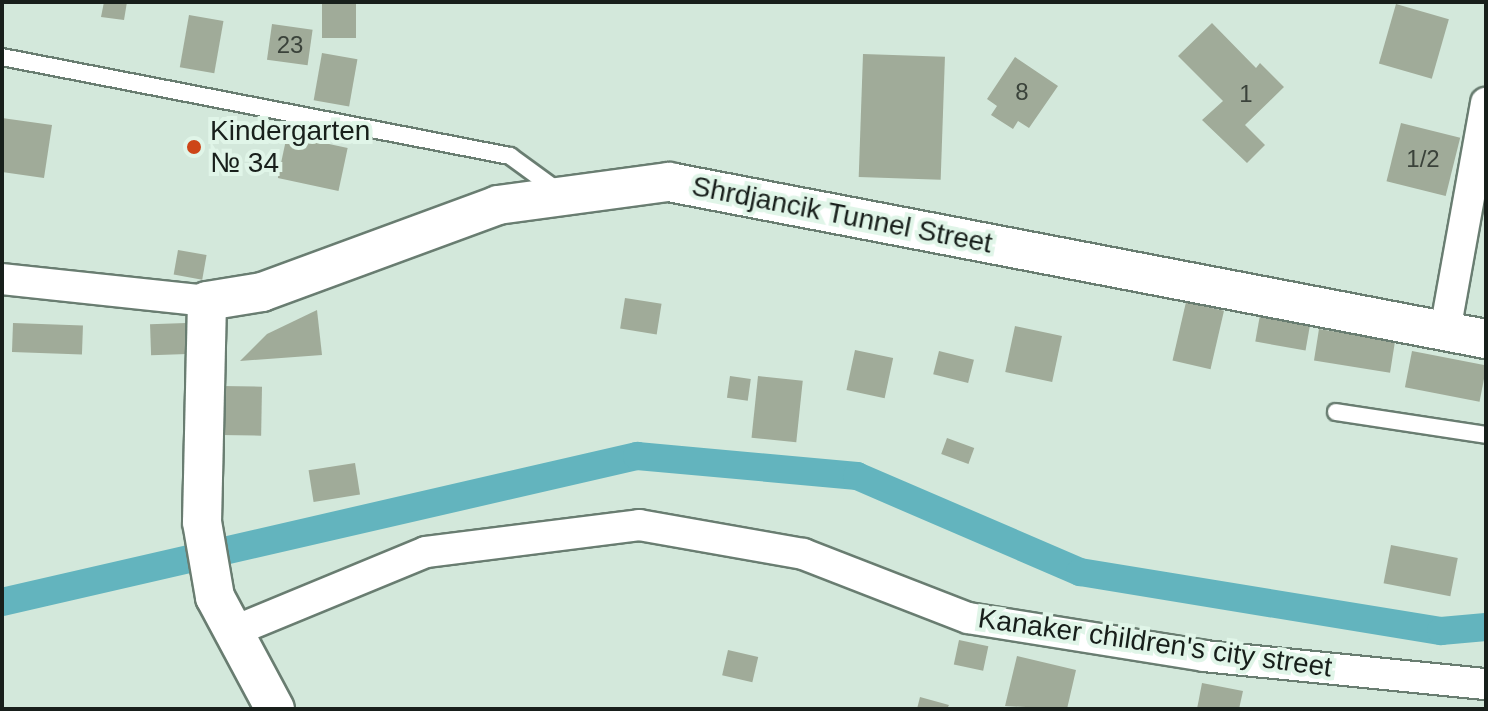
<!DOCTYPE html>
<html>
<head>
<meta charset="utf-8">
<style>
  body { margin:0 }
  #map { position:relative; width:1488px; height:711px; overflow:hidden; background:#d3e8db; font-family:Arial,sans-serif }
  div>[style] { position:absolute }
  [style*='--x'] { left:calc(var(--x)*1px); top:calc(var(--y)*1px); width:calc(var(--w)*1px); rotate:calc(var(--a)*1deg) }
  .canal>* { height:28px; margin:-14px; padding:0 14px; transform-origin:14px; border-radius:14px; background:#63b4be }
  .building>* { inset:0; background:#a0ab99; transform-origin:0 0 }
  .roads { filter:drop-shadow(2px 0 #697d71) drop-shadow(-2px 0 #697d71) drop-shadow(0 2px #697d71) drop-shadow(0 -2px #697d71) }
  .service>* { height:16px; margin:-8px; padding:0 8px; transform-origin:8px; border-radius:8px; background:#fff }
  .minor>* { height:30px; margin:-15px; padding:0 15px; transform-origin:15px; border-radius:15px; background:#fff }
  .tertiary>* { height:38px; margin:-19px; padding:0 19px; transform-origin:19px; border-radius:19px; background:#fff }
  .dots>* { width:22px; height:22px; translate:-50% -50%; box-sizing:border-box; border:4px solid #e0f5e8; border-radius:50% }
  span { translate:-50% -50%; white-space:nowrap; text-align:center; line-height:1.15; -webkit-text-stroke:8px #e0f5e8; paint-order:stroke }
  .number-label { font-size:24px; color:#3a423a }
  .number-label span { -webkit-text-stroke-width:0 }
  .poi-label { font-size:28px; color:#181f1b }
  .left { translate:0 -50%; text-align:left }
  .street-label { font-size:28px; color:#181f1b }
  .frame { position:absolute; inset:0; border:4px solid #181f1b; pointer-events:none }
</style>
</head>
<body>
<div id="map">
  <div class="canal">
    <i style="--x:2;--y:602;--w:652;--a:-12.95"></i>
    <i style="--x:637;--y:456;--w:221;--a:5.2"></i>
    <i style="--x:857;--y:476;--w:243;--a:23.3"></i>
    <i style="--x:1080;--y:572;--w:366;--a:9.3"></i>
    <i style="--x:1441;--y:631;--w:45;--a:-5.1"></i>
  </div>
  <div class="building">
    <i style="clip-path:polygon(104px 2px,127px 2px,124px 20px,101px 17px)"></i>
    <i style="left:322px;top:2px;width:34px;height:36px"></i>
    <i style="left:1396px;top:4px;width:55px;height:62px;rotate:16deg"></i>
    <i style="left:189px;top:15px;width:35px;height:53px;rotate:10deg"></i>
    <i style="clip-path:polygon(1212px 23px,1256px 68px,1260px 63px,1284px 87px,1245px 125px,1265px 145px,1247px 163px,1202px 120px,1223px 101px,1178px 56px)"></i>
    <i style="left:272px;top:24px;width:41px;height:36px;rotate:8deg"></i>
    <i style="left:322px;top:53px;width:36px;height:48px;rotate:10deg"></i>
    <i style="left:863px;top:54px;width:82px;height:123px;rotate:2deg"></i>
    <i style="clip-path:polygon(1015px 57px,1058px 86px,1029px 128px,1018px 121px,1013px 129px,991px 115px,997px 106px,987px 99px)"></i>
    <i style="clip-path:polygon(2px 118px,52px 125px,44px 178px,2px 172px)"></i>
    <i style="left:1401px;top:123px;width:61px;height:60px;rotate:14deg"></i>
    <i style="left:287px;top:135px;width:62px;height:44px;rotate:12deg"></i>
    <i style="left:178px;top:250px;width:29px;height:25px;rotate:10deg"></i>
    <i style="left:625px;top:298px;width:37px;height:31px;rotate:9deg"></i>
    <i style="left:1186px;top:302px;width:39px;height:60px;rotate:13deg"></i>
    <i style="clip-path:polygon(317px 310px,322px 355px,240px 361px,267px 334px)"></i>
    <i style="left:1260px;top:315px;width:51px;height:27px;rotate:10deg"></i>
    <i style="left:13px;top:323px;width:70px;height:29px;rotate:2deg"></i>
    <i style="left:186px;top:323px;width:31px;height:36px;rotate:88deg"></i>
    <i style="left:1015px;top:326px;width:48px;height:47px;rotate:12deg"></i>
    <i style="left:1319px;top:329px;width:77px;height:32px;rotate:9deg"></i>
    <i style="left:855px;top:350px;width:39px;height:41px;rotate:12deg"></i>
    <i style="left:939px;top:351px;width:36px;height:24px;rotate:14deg"></i>
    <i style="left:1412px;top:351px;width:76px;height:37px;rotate:11deg"></i>
    <i style="left:730px;top:376px;width:21px;height:22px;rotate:8deg"></i>
    <i style="left:758px;top:376px;width:45px;height:62px;rotate:6deg"></i>
    <i style="left:221px;top:386px;width:41px;height:49px;rotate:1deg"></i>
    <i style="left:947px;top:438px;width:29px;height:17px;rotate:20deg"></i>
    <i style="left:355px;top:463px;width:32px;height:47px;rotate:81deg"></i>
    <i style="left:1391px;top:545px;width:68px;height:39px;rotate:11deg"></i>
    <i style="left:959px;top:640px;width:30px;height:25px;rotate:12deg"></i>
    <i style="left:728px;top:650px;width:31px;height:26px;rotate:13deg"></i>
    <i style="clip-path:polygon(1017px 656px,1076px 670px,1067px 709px,1005px 706px)"></i>
    <i style="clip-path:polygon(1202px 683px,1243px 691px,1239px 709px,1197px 709px)"></i>
    <i style="clip-path:polygon(920px 697px,949px 705px,947px 709px,917px 709px)"></i>
  </div>
  <div class="roads">
    <div class="service">
      <i style="--x:2;--y:57;--w:518;--a:11.03"></i>
      <i style="--x:510;--y:156;--w:63;--a:36"></i>
      <i style="--x:1336;--y:412;--w:152;--a:8.7"></i>
    </div>
    <div class="minor">
      <i style="--x:2;--y:279;--w:206;--a:6.1"></i>
      <i style="--x:1445;--y:331;--w:232;--a:-79.8"></i>
      <i style="--x:232;--y:632;--w:210;--a:-22.4"></i>
      <i style="--x:426;--y:552;--w:215;--a:-7.2"></i>
      <i style="--x:639;--y:525;--w:167;--a:10"></i>
      <i style="--x:803;--y:554;--w:177;--a:21.2"></i>
      <i style="--x:968;--y:618;--w:239;--a:9.1"></i>
      <i style="--x:1204;--y:656;--w:283;--a:5.7"></i>
    </div>
    <div class="tertiary">
      <i style="--x:275;--y:709;--w:127;--a:-118.2"></i>
      <i style="--x:215;--y:597;--w:76;--a:-99.8"></i>
      <i style="--x:202;--y:522;--w:221;--a:-88.7"></i>
      <i style="--x:207;--y:301;--w:56;--a:-9.3"></i>
      <i style="--x:262;--y:292;--w:252;--a:-20.2"></i>
      <i style="--x:498;--y:205;--w:173;--a:-7.7"></i>
      <i style="--x:669;--y:182;--w:832;--a:10.88"></i>
    </div>
  </div>
  <div class="dots">
    <i style="left:194px;top:147px;background:#cd4517"></i>
  </div>
  <div class="number-label">
    <span style="left:290px;top:45px">23</span>
    <span style="left:1022px;top:92px">8</span>
    <span style="left:1246px;top:94px">1</span>
    <span style="left:1423px;top:159px">1/2</span>
  </div>
  <div class="poi-label">
    <span class="left" style="left:210px;top:147px">Kindergarten<br>№ 34</span>
  </div>
  <div class="street-label">
    <span style="left:842px;top:215px;rotate:11deg">Shrdjancik Tunnel Street</span>
    <span style="left:1155px;top:643px;rotate:8deg">Kanaker children's city street</span>
  </div>
  <div class="frame"></div>
</div>
</body>
</html>
